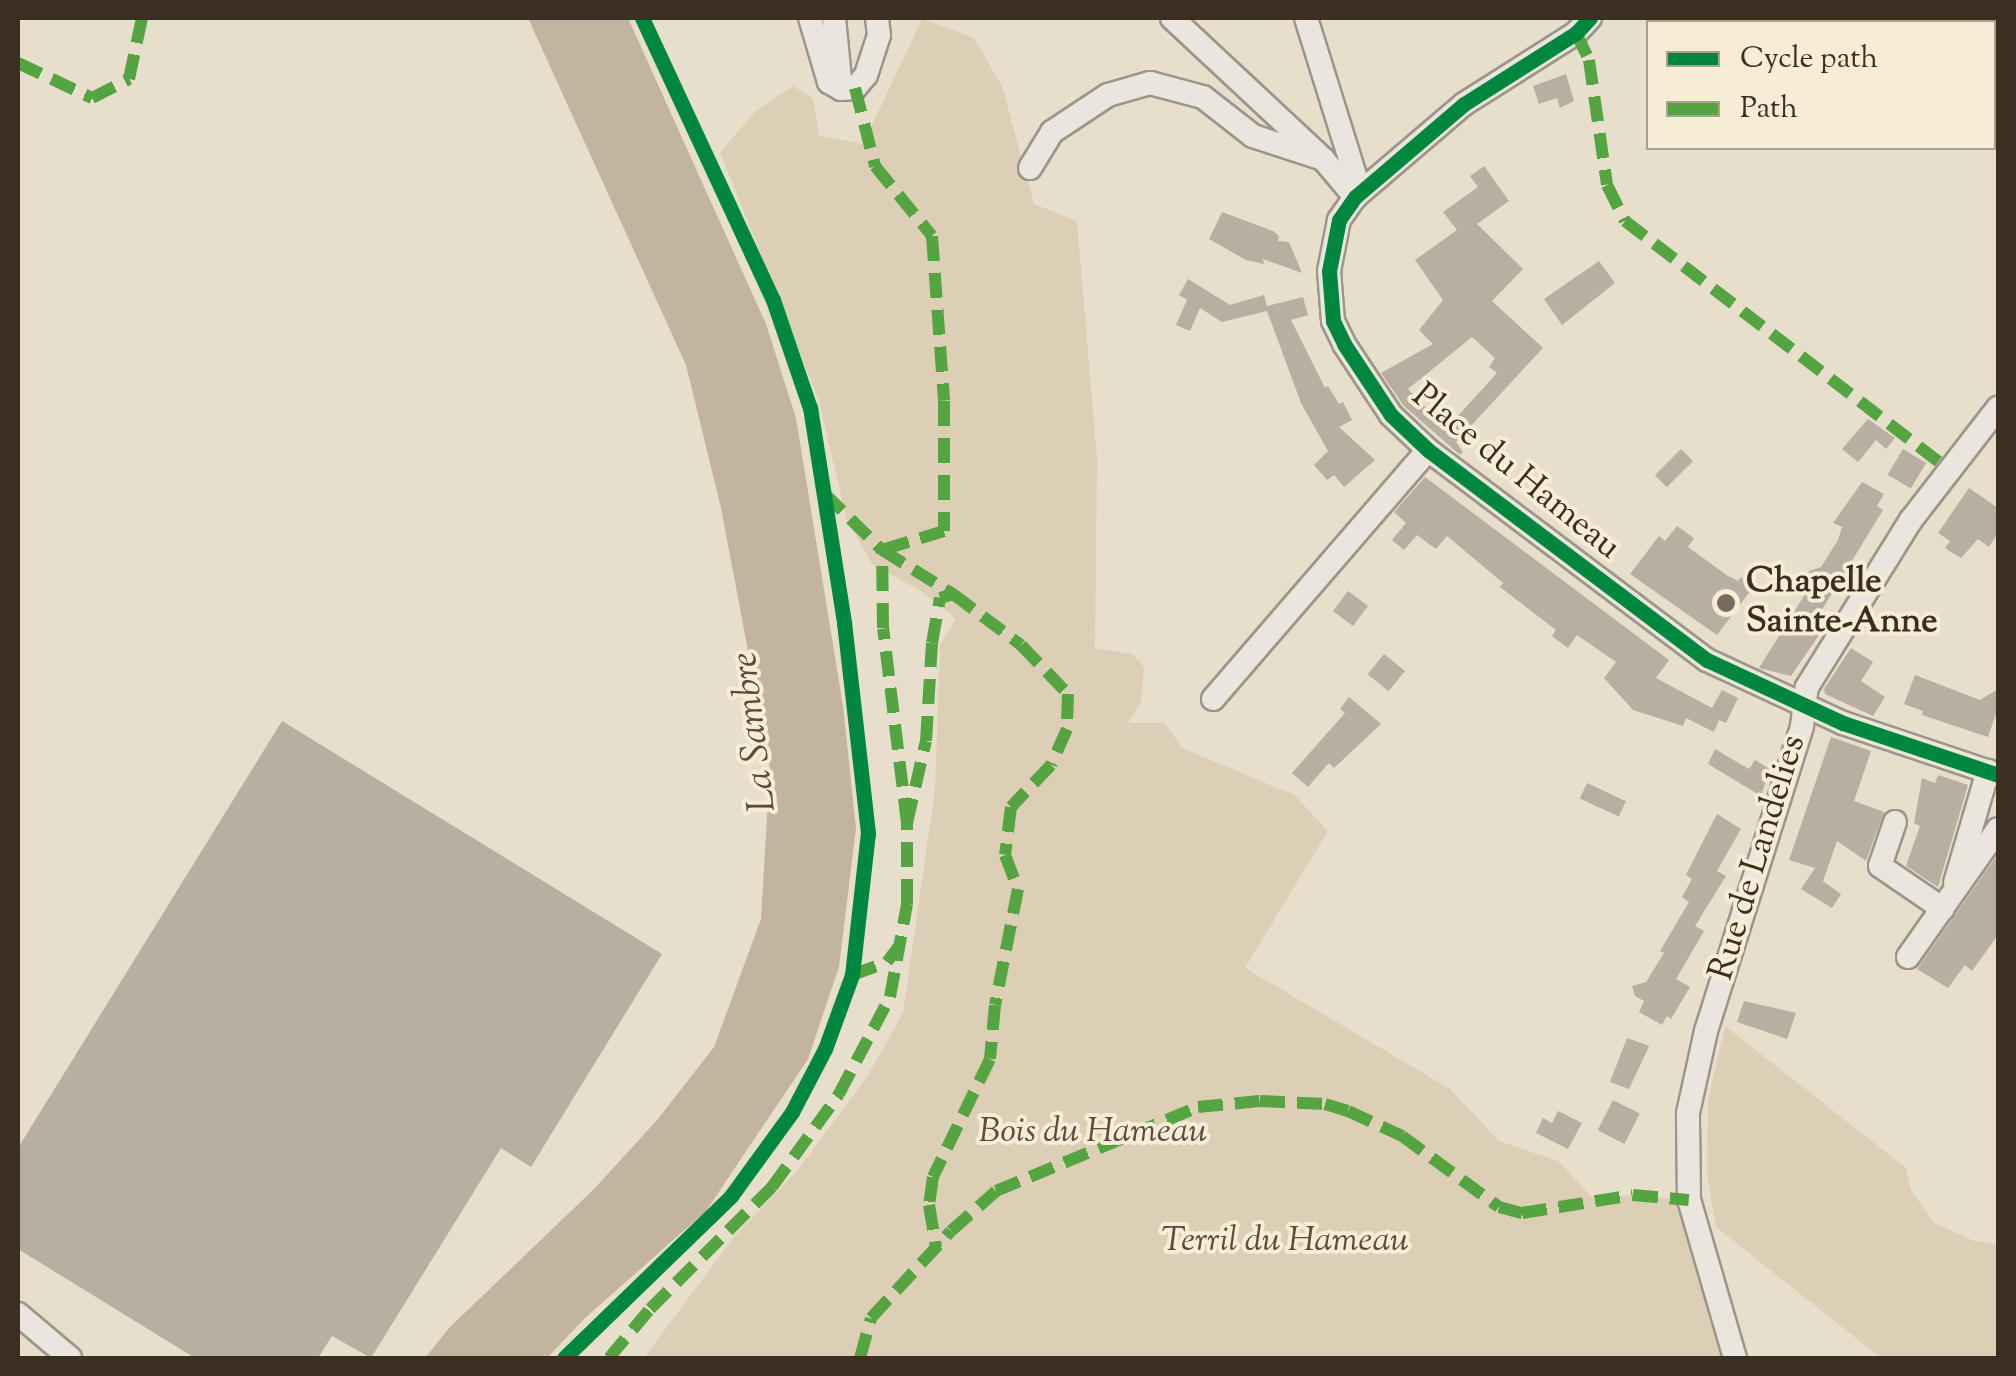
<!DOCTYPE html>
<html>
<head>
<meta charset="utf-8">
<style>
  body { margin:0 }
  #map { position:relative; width:2016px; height:1376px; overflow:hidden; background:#e7decb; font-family:"Sorts Mill Goudy",serif }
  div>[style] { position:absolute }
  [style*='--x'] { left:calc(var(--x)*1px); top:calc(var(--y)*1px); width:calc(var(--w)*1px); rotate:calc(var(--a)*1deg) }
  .green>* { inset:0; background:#ddcfb6 }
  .water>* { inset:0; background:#c3b59d }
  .building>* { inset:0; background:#b6afa2; transform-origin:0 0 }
  .roads { filter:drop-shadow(2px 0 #9c9589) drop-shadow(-2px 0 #9c9589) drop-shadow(0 2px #9c9589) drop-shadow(0 -2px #9c9589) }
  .minor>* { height:22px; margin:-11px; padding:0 11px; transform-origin:11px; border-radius:11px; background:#ebe6dd }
  .quiet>* { height:12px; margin-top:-6px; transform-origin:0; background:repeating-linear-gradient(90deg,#54a441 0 25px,transparent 0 37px) }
  .cycleway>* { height:15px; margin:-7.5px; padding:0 7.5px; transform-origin:7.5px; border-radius:7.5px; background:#00873e }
  .dots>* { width:28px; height:28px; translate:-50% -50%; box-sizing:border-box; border:5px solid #f7ecd5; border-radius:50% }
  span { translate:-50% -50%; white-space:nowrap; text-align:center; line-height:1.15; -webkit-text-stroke:8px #f7ecd5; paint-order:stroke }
  .street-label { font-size:35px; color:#3b2f21 }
  .poi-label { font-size:35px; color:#3b2f21; font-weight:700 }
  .left { translate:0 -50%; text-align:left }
  .park-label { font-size:35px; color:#5a4d3b; font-style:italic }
  .water-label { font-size:38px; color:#594c3b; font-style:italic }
  .frame { position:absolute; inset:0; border:20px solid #3b2f21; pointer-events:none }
  .legend { position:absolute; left:1646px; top:20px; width:350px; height:130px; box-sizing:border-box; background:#f7ecd5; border:2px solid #aca08d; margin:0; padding:12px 18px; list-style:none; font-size:30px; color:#3b2f21 }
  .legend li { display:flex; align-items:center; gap:20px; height:50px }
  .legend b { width:50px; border:2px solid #aca08d }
</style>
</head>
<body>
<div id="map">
  <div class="green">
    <i style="clip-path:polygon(922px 19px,974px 38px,1002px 86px,1034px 204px,1077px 221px,1097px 459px,1095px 648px,1132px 654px,1144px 667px,1141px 703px,1128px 723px,1165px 723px,1182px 748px,1294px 795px,1328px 831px,1245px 968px,1450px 1089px,1499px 1141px,1558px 1161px,1594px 1199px,1633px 1195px,1689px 1200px,1735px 1358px,644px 1358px,733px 1238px,797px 1171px,867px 1077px,903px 1013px,935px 790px,940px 645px,956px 619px,923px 592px,872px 564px,847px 520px,818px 398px,720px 152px,755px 112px,793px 86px,813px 98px,819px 136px,863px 144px)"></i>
    <i style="clip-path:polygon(1725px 1026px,1906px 1168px,1911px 1190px,1933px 1222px,1974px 1241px,1998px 1244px,1998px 1358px,1881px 1358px,1716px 1227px,1707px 1173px,1708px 1100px)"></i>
  </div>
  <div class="water">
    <i style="clip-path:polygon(528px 18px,628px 18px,766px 324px,796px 418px,843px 706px,856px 828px,839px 967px,808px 1059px,706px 1211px,585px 1318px,547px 1358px,425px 1358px,450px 1327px,595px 1188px,658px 1119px,714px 1047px,761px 919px,770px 767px,721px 508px,686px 365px)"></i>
  </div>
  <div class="building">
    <i style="clip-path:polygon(1566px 74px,1574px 101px,1560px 108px,1557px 98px,1539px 104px,1533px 86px)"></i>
    <i style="clip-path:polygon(evenodd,1484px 166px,1509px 201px,1477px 224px,1523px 269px,1492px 301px,1543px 348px,1456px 442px,1463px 452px,1460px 455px,1403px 405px,1381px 373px,1433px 344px,1419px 330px,1443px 300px,1415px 260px,1457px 230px,1443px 212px,1478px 187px,1470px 176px,1484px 166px,1472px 337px,1495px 358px,1489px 367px,1497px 373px,1446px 429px,1408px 389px,1472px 337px)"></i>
    <i style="clip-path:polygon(1222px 212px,1273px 231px,1279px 236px,1278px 241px,1289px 242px,1302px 273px,1263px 259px,1264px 264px,1246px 260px,1209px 239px)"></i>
    <i style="clip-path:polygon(1599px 261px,1615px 283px,1562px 325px,1544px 299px)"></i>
    <i style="clip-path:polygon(1188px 279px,1230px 305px,1264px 295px,1267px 306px,1303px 297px,1308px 315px,1291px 320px,1325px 388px,1328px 386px,1339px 404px,1343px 402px,1352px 420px,1339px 427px,1375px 460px,1344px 487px,1334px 475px,1327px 480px,1314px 465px,1328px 451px,1301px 403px,1267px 311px,1222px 322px,1200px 308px,1190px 331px,1176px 325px,1187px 300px,1179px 295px)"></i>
    <i style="clip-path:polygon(1868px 419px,1895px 438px,1886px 449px,1876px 440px,1858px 462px,1842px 449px)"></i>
    <i style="left:1681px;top:449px;width:17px;height:37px;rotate:45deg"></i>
    <i style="left:1903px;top:449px;width:27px;height:30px;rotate:31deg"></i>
    <i style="clip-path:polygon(1425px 477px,1669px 660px,1656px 678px,1712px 708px,1722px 690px,1738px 698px,1726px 723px,1719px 720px,1714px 732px,1686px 718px,1683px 726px,1633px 710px,1604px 678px,1616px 662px,1577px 635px,1568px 648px,1552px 636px,1556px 630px,1500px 587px,1503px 583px,1447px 536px,1436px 549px,1417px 535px,1404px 550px,1392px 540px,1406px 523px,1394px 512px)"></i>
    <i style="clip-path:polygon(1862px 482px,1884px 494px,1877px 506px,1883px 510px,1820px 613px,1830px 619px,1791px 676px,1759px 668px,1807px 591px,1809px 571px,1821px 567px,1838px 540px,1842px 527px,1833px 523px)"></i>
    <i style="clip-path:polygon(1969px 488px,1998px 508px,1998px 533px,1989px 547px,1978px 539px,1961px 558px,1945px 548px,1950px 541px,1938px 533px)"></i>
    <i style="clip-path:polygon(1677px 526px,1694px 538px,1688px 547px,1728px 576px,1738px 581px,1741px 577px,1754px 586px,1717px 635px,1630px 574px,1659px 536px,1665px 541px)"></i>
    <i style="left:1348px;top:591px;width:25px;height:25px;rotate:37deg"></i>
    <i style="clip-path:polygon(1851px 648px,1873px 662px,1861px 681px,1885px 697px,1873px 716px,1825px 694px,1824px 689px)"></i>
    <i style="left:1384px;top:654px;width:27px;height:26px;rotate:39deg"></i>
    <i style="clip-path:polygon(1915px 675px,1980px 700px,1998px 689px,1998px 708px,1988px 737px,1922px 715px,1923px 711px,1904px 704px)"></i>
    <i style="clip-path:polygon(1349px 697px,1381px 724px,1334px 768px,1329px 763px,1308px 787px,1292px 773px,1345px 713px,1340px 709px)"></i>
    <i style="clip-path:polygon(282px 721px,662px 954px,531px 1167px,501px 1148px,371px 1358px,332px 1336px,318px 1358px,195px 1358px,18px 1249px,18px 1148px)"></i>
    <i style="clip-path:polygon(1831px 737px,1871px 751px,1854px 801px,1884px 812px,1866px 861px,1837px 841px,1823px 881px,1841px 894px,1832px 908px,1801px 889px,1815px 868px,1789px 860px)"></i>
    <i style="clip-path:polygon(1715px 749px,1749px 769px,1755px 760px,1770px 769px,1761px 796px,1708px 764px)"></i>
    <i style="clip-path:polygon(1938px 775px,1968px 785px,1938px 887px,1906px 866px,1920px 826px,1914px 823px,1922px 778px,1935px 783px)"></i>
    <i style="left:1587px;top:783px;width:43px;height:17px;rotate:25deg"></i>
    <i style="clip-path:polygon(1717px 814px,1741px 829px,1717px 871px,1726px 876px,1695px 926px,1704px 931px,1676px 979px,1690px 987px,1671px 1019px,1667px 1016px,1662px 1025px,1639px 1012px,1644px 1001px,1635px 996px,1632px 986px,1646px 982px,1664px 953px,1660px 951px,1689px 902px,1682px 897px,1692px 879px,1686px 875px)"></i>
    <i style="clip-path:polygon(1998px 854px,1998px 935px,1972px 971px,1965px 965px,1948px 988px,1917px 969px)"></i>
    <i style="clip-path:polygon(1744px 1001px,1796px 1013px,1787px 1039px,1737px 1022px)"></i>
    <i style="clip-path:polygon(1627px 1038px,1649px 1046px,1629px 1089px,1610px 1082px)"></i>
    <i style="left:1613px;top:1100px;width:30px;height:34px;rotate:27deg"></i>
    <i style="clip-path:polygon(1558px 1111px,1582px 1123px,1568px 1149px,1536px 1133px,1543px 1118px,1552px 1123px)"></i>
  </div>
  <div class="roads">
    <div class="minor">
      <i style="--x:810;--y:18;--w:67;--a:73.5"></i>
      <i style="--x:829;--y:82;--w:14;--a:30"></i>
      <i style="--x:841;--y:89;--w:14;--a:-4"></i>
      <i style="--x:855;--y:88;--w:17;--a:-50"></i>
      <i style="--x:866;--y:75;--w:42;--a:-72"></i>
      <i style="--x:879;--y:35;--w:17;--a:-97"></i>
      <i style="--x:834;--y:18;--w:71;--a:84.4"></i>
      <i style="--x:1172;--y:18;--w:207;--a:43"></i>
      <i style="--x:1323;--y:159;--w:50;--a:49.9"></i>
      <i style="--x:1306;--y:18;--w:181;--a:72.7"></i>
      <i style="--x:1590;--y:18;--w:21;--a:133"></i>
      <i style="--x:1576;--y:33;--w:133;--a:147.6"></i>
      <i style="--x:1464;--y:104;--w:143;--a:139.5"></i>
      <i style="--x:1355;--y:197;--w:28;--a:125"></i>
      <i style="--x:1339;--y:220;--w:52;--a:101.1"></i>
      <i style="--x:1329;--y:271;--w:50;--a:85.4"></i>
      <i style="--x:1333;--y:321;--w:25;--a:64"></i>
      <i style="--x:1344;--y:344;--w:85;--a:56.5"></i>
      <i style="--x:1391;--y:415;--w:51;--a:43.4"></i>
      <i style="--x:1428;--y:450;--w:349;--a:37"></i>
      <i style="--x:1707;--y:660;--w:150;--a:24.9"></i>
      <i style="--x:1843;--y:723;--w:163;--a:18.5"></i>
      <i style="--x:1030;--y:168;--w:42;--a:-58.6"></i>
      <i style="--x:1052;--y:132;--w:67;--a:-33.5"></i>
      <i style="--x:1108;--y:95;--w:44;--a:-15.9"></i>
      <i style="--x:1150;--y:83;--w:55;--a:14.8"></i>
      <i style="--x:1203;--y:97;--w:63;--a:38"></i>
      <i style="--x:1253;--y:136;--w:74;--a:18.2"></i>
      <i style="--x:1213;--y:699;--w:329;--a:-49.2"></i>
      <i style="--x:1895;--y:822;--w:46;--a:108.8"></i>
      <i style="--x:1880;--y:866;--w:76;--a:34.3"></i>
      <i style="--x:1955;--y:883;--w:117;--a:-73.6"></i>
      <i style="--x:1908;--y:957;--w:156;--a:-54.9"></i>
      <i style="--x:18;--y:1314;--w:68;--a:40.2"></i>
      <i style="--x:1735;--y:1358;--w:165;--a:-106.2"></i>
      <i style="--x:1689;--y:1200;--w:87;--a:-90.7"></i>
      <i style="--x:1688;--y:1113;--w:84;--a:-77.6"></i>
      <i style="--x:1706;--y:1031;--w:320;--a:-72.5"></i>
      <i style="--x:1802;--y:726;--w:39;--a:-83"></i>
      <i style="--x:1807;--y:687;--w:197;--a:-58.1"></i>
      <i style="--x:1911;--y:520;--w:142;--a:-52.2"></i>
    </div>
  </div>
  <div class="quiet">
    <i style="--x:1576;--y:33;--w:30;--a:64"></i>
    <i style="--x:1589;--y:60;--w:126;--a:81.8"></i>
    <i style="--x:1607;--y:185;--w:40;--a:63.4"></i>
    <i style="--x:1625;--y:221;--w:406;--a:37.5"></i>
    <i style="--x:18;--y:63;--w:82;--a:25.3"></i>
    <i style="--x:92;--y:98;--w:42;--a:-27.2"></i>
    <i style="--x:129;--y:79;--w:62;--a:-78"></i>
    <i style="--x:855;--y:88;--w:81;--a:75.6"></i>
    <i style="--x:875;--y:166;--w:90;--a:50.8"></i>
    <i style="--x:932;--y:236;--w:165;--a:85.8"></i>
    <i style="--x:944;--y:401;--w:130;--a:90"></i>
    <i style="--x:944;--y:531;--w:65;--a:163"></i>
    <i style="--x:824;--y:493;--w:81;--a:44.5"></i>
    <i style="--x:882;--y:550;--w:84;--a:31.8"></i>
    <i style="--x:907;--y:823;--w:84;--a:-77"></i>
    <i style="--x:926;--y:741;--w:98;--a:-86.5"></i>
    <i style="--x:932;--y:643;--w:46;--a:-79.9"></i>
    <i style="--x:940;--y:598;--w:14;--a:-17"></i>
    <i style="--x:953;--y:594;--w:85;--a:36.9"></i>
    <i style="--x:1021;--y:645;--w:68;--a:46.2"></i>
    <i style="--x:1068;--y:694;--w:35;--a:92"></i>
    <i style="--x:1067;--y:729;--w:39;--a:114"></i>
    <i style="--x:1051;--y:765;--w:58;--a:133.6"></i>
    <i style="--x:1011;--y:807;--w:48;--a:97.1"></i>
    <i style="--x:1005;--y:855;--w:36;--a:69"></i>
    <i style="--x:1018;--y:889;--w:118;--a:101.2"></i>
    <i style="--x:995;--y:1005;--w:54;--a:95.3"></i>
    <i style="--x:990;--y:1059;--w:131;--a:115.8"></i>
    <i style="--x:933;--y:1177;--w:28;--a:98"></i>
    <i style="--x:929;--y:1205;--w:43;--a:80.5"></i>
    <i style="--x:852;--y:975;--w:37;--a:-20"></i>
    <i style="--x:887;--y:962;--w:20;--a:-53"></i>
    <i style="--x:609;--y:1358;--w:64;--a:-50.1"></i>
    <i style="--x:650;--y:1309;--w:173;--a:-45"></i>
    <i style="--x:772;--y:1187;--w:115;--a:-54.2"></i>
    <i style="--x:839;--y:1094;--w:110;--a:-62.3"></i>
    <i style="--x:890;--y:997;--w:95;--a:-79.6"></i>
    <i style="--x:907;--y:904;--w:81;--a:-90"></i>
    <i style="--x:907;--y:823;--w:196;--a:-97"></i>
    <i style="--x:883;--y:628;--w:78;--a:-90.7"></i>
    <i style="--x:860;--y:1358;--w:41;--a:-74.6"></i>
    <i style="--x:871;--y:1318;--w:118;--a:-47.4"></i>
    <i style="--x:951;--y:1231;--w:60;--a:-41.6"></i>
    <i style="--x:996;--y:1191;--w:219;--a:-22.6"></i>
    <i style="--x:1198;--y:1107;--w:62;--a:-5.5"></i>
    <i style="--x:1260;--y:1101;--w:65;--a:2.6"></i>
    <i style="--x:1325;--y:1104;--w:24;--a:17"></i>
    <i style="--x:1348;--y:1111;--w:60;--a:24.8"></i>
    <i style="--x:1402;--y:1136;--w:120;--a:36.2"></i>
    <i style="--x:1499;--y:1207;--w:24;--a:15"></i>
    <i style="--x:1522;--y:1213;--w:112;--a:-9.2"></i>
    <i style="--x:1633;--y:1195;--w:56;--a:5.1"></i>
  </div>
  <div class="cycleway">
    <i style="--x:1590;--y:18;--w:21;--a:133"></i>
    <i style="--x:1576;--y:33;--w:133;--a:147.6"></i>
    <i style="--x:1464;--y:104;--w:143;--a:139.5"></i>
    <i style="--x:1355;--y:197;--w:28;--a:125"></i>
    <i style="--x:1339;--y:220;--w:52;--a:101.1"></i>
    <i style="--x:1329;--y:271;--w:50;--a:85.4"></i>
    <i style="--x:1333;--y:321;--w:25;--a:64"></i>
    <i style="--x:1344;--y:344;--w:85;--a:56.5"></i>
    <i style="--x:1391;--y:415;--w:51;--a:43.4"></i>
    <i style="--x:1428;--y:450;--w:349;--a:37"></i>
    <i style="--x:1707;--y:660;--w:150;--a:24.9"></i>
    <i style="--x:1843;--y:723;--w:163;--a:18.5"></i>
    <i style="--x:564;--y:1358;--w:233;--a:-44.1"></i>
    <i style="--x:731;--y:1196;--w:104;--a:-54"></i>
    <i style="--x:792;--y:1112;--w:71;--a:-62.4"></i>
    <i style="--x:825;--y:1049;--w:79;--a:-70"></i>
    <i style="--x:852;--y:975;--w:143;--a:-83.6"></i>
    <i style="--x:868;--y:833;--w:212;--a:-96.5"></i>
    <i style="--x:844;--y:622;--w:217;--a:-99"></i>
    <i style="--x:810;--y:408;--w:114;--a:-108.9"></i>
    <i style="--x:773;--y:300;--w:311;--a:-114.9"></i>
  </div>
  <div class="dots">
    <i style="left:1726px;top:603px;background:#776c5c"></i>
  </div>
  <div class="street-label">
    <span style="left:1515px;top:473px;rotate:39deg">Place du Hameau</span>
    <span style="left:1759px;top:858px;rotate:-73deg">Rue de Landelies</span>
  </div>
  <div class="poi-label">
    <span class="left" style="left:1746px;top:603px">Chapelle<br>Sainte-Anne</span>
  </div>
  <div class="park-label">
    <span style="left:1093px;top:1133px">Bois du Hameau</span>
    <span style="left:1285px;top:1242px">Terril du Hameau</span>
  </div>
  <div class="water-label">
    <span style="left:756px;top:732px;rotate:-97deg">La Sambre</span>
  </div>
  <div class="frame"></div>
  <ul class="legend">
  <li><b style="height:12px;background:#00873e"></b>Cycle path</li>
  <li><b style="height:12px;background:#54a441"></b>Path</li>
  </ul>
</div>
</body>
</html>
